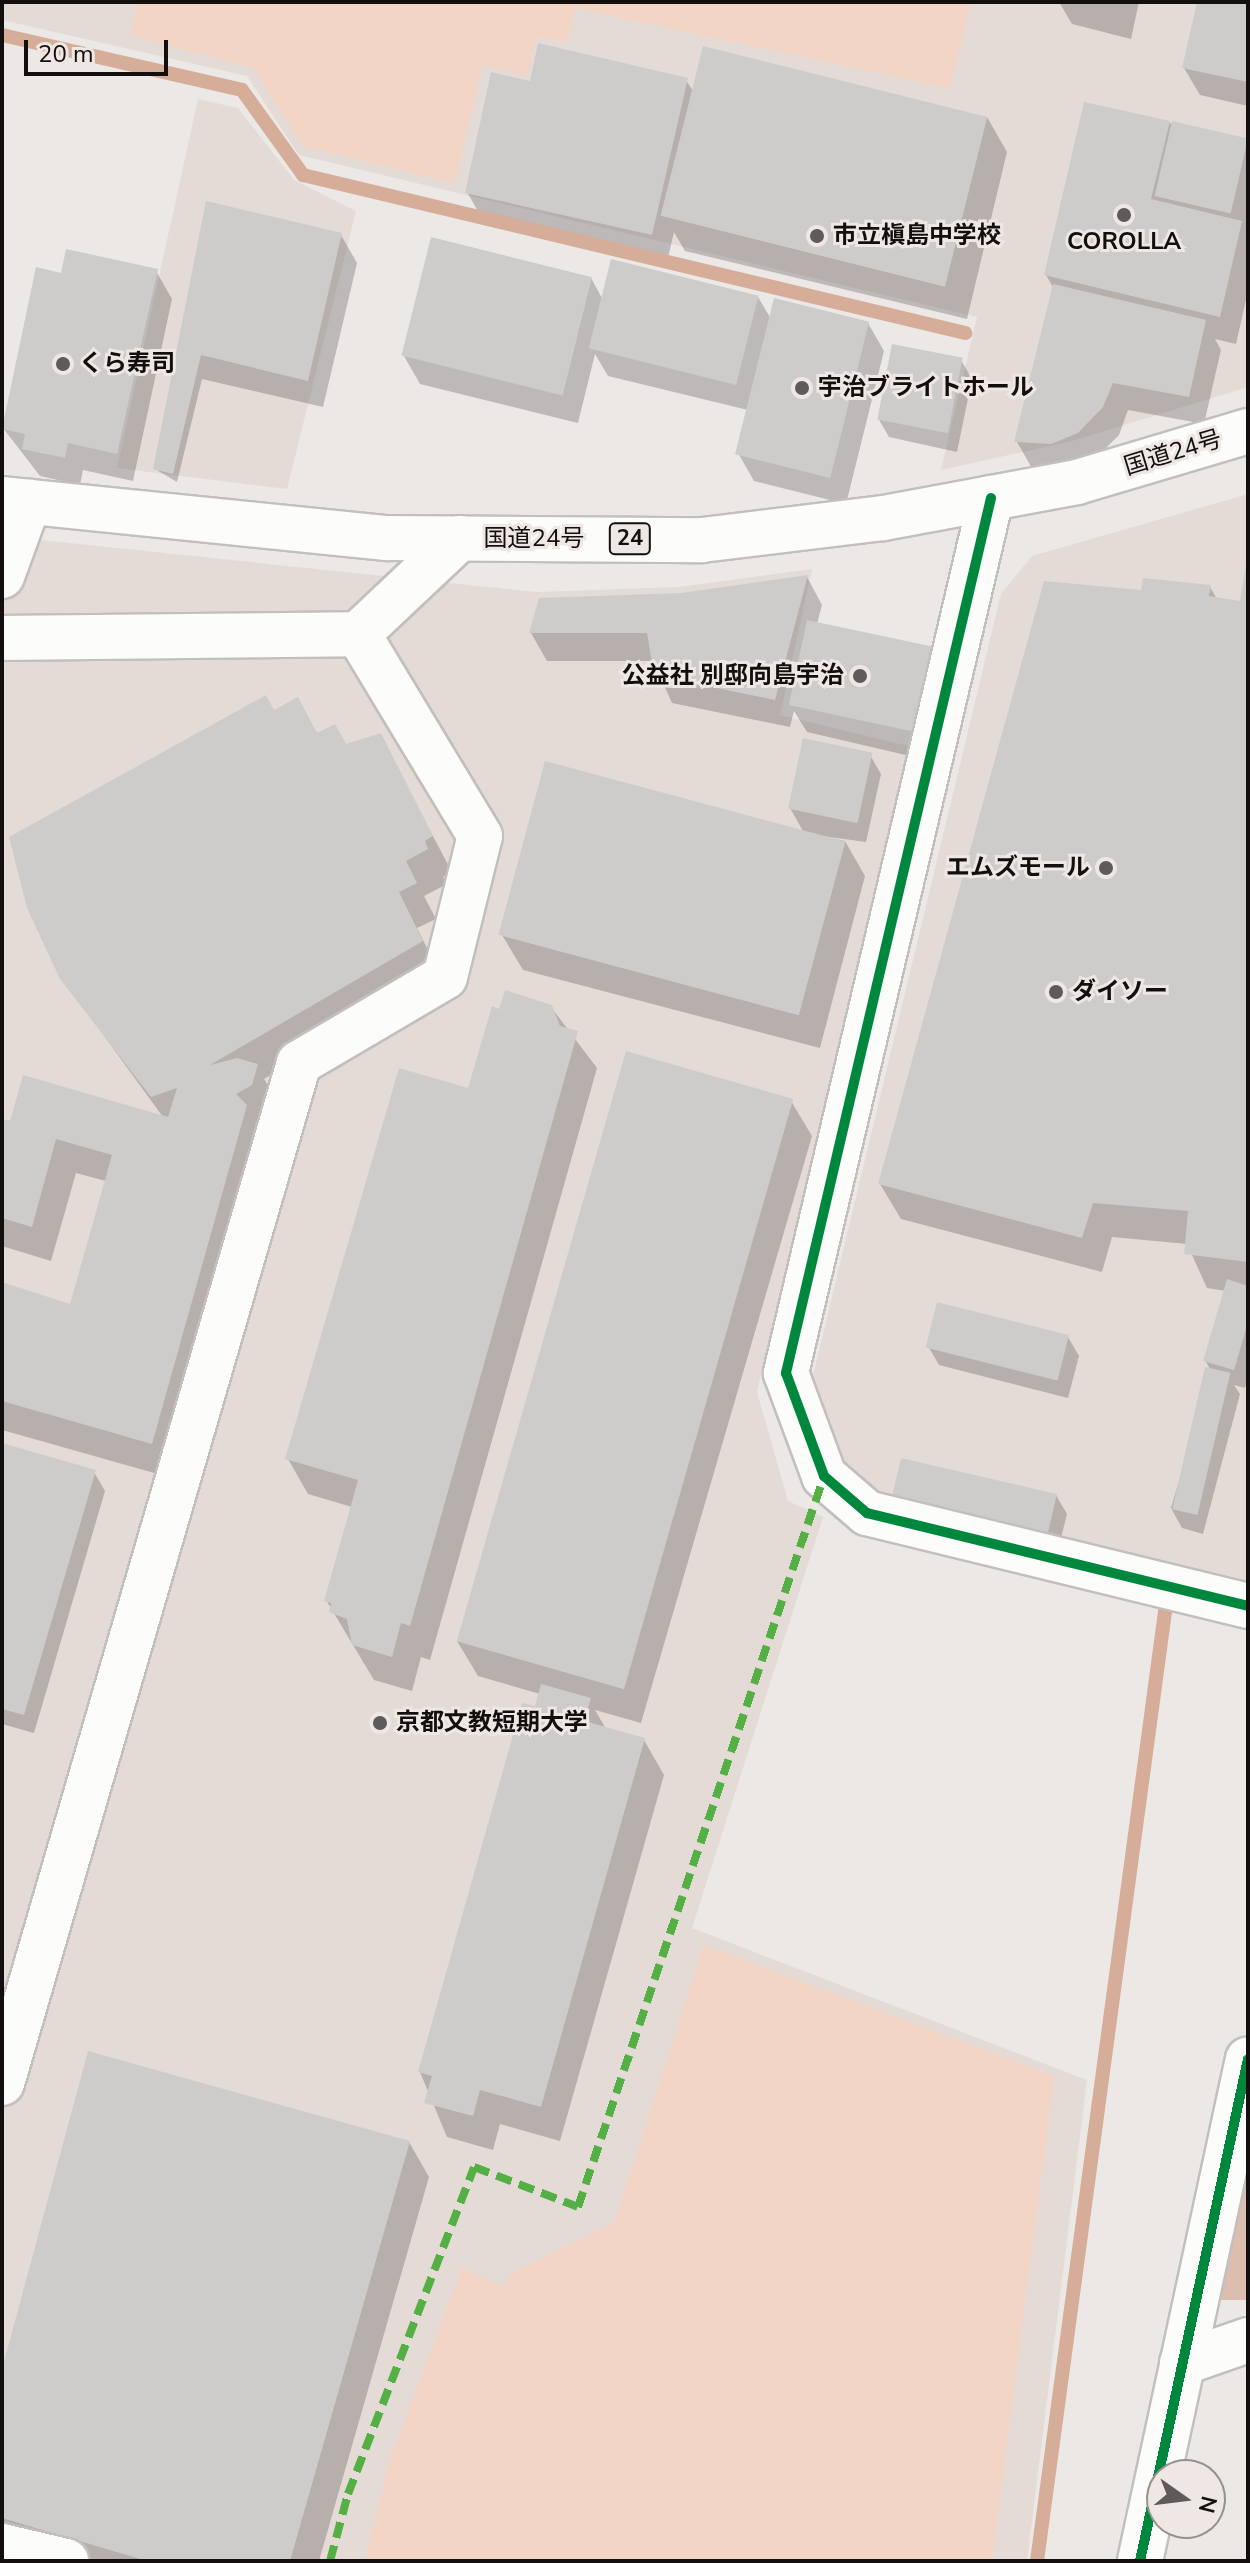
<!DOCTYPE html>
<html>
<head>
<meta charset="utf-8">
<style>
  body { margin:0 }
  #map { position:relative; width:1250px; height:2563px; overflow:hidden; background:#ebe8e6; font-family:"Nunito Sans","Noto Sans JP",sans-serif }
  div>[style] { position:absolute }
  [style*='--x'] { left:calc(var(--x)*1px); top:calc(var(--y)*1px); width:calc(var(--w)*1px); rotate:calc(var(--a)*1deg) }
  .built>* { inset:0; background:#e5dbd6 }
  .green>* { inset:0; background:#f3d5c5 }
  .forest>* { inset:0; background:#ddbdad }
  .shadow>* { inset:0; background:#0003 }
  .stream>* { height:14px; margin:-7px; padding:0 7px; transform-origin:7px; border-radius:7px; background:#d5ad99 }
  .building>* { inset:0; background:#ceccca; transform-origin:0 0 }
  .roads { filter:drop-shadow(2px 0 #c2bfbe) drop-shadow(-2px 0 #c2bfbe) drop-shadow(0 2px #c2bfbe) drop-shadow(0 -2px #c2bfbe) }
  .minor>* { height:44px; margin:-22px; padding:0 22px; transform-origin:22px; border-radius:22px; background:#fcfcfb }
  .highway>* { height:44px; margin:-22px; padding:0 22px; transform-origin:22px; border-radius:22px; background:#fcfcfb }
  .quiet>* { height:8px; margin-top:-4px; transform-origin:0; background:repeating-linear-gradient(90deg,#54b044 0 16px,transparent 0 24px) }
  .cycleway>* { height:10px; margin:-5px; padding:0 5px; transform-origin:5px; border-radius:5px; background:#00873e }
  .dots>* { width:22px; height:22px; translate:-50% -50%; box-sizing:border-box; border:4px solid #eee7e3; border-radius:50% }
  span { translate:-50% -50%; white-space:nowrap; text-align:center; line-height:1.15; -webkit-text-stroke:6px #eee7e3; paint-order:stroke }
  .shield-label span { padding:2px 6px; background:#eee7e3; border:2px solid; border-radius:6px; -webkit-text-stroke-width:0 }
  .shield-label { font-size:22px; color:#120f0e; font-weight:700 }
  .poi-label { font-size:24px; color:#120f0e; font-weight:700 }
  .left { translate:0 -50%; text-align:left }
  .right { translate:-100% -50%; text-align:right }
  .street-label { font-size:24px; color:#120f0e }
  .frame { position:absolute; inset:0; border:4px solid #120f0e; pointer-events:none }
  .north { position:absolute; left:1146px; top:2459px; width:80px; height:80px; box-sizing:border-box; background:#eee7e3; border:2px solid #96918e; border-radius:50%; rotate:104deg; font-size:22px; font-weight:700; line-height:32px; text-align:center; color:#120f0e }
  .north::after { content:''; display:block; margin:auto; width:28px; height:36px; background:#5e5b5a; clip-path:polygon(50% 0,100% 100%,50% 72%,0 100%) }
  .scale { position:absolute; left:24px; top:40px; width:144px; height:36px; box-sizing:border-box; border:4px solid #120f0e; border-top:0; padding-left:10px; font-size:24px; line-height:28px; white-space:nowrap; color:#120f0e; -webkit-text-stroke:6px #eee7e3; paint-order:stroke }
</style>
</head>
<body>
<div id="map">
  <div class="built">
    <i style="clip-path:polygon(2px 2px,1248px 2px,1248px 387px,1072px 441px,941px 470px,977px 317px,299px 155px,247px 76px,2px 20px)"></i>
    <i style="clip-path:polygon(198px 99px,238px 108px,294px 180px,356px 211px,287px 489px,117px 468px)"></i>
    <i style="clip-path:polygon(1248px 494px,1248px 1591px,887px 1507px,848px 1480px,811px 1384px,1001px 594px,1032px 556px)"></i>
    <i style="clip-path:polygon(2px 536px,537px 592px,678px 587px,812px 569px,780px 715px,908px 746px,757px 1392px,788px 1501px,823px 1517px,692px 1928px,1087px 2080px,1027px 2561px,2px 2561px)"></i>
  </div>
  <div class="green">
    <i style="clip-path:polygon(138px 2px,971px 2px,950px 88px,575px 8px,567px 42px,536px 36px,527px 76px,482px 65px,455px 183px,303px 146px,253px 68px,130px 35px)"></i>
    <i style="clip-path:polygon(704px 1945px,1054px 2076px,992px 2561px,365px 2561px,390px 2459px,462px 2268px,505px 2287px,510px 2274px,614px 2223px)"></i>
  </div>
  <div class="forest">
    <i style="clip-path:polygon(1248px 2151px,1248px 2300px,1212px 2300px)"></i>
  </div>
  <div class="shadow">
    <i style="clip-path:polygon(1059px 2px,1139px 2px,1131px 39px,1072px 24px)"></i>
    <i style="clip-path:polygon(1199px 2px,1248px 2px,1248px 106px,1200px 95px,1184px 68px)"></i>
    <i style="clip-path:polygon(686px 80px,694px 93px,987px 117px,1007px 152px,967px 319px,685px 251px,674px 232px,667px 262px,483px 220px,467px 192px,531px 83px)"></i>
    <i style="clip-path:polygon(1169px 123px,1248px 142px,1248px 291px,1236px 344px,1215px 339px,1221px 350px,1204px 424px,1128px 410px,1119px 435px,1094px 460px,1033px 470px,1017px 442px,1054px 289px,1046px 275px)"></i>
    <i style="clip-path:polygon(208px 203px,341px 235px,357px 263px,323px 407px,202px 379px,177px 482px,155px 469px)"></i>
    <i style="clip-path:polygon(156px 271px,172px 299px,133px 481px,83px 470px,80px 485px,40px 476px,3px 428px,62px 275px)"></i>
    <i style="clip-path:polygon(591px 278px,603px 300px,758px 297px,771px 319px,868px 323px,884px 351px,846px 504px,754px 481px,738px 453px,748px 410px,608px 376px,595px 354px,578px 423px,420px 384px,404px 356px)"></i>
    <i style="clip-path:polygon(961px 360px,972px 379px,957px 452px,889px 437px,878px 418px)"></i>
    <i style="clip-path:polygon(1248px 559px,1248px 1376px,1245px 1388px,1234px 1385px,1240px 1394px,1203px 1534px,1182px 1528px,1171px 1508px,1211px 1371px,1205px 1360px,1226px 1291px,1207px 1288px,1187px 1244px,1112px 1237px,1102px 1272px,901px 1219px,880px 1184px,1142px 592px,1210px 587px,1217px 599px,1241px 603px)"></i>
    <i style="clip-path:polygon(807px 577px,822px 605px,817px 624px,931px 649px,947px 677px,927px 760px,807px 732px,794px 711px,790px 727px,672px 703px,653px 661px,547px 661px,531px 633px,540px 600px,681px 595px)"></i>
    <i style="clip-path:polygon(273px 712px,346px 746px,380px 736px,452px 872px,443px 877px,447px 884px,424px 896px,436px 919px,417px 928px,441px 976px,264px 1079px,277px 1101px,172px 1478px,2px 1430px,2px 1284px,72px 1306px,106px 1181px,76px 1173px,51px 1261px,2px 1246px,2px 1121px,163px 1117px,62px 978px)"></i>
    <i style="clip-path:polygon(870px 755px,881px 774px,866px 842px,822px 836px,845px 841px,865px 876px,820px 1048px,523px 970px,502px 935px,803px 831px,790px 808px)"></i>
    <i style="clip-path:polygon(551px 1007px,597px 1068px,430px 1660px,421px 1657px,412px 1691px,374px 1680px,326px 1600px,352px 1507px,308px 1494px,288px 1459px,469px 1091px,501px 1011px)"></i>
    <i style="clip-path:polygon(791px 1101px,812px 1136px,641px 1723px,595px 1710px,606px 1729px,644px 1740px,664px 1775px,560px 2141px,500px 2124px,493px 2150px,447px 2137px,420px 2072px,540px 1694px,478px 1676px,457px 1641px)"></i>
    <i style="clip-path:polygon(1068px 1337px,1079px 1356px,1068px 1398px,939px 1365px,928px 1346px)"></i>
    <i style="clip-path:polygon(2px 1451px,94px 1472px,105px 1491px,34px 1733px,2px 1724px)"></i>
    <i style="clip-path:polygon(1056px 1495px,1067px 1514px,1057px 1554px,904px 1520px)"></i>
    <i style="clip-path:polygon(409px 2142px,429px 2177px,319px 2561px,52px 2561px,2px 2546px,2px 2376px)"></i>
  </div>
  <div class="stream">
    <i style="--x:2;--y:35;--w:246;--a:12.9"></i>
    <i style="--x:242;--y:90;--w:105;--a:54.3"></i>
    <i style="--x:303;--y:175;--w:681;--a:13.42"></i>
    <i style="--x:1037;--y:2561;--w:966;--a:-82.32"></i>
  </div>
  <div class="building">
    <i style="clip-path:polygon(1197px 2px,1248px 2px,1248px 82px,1182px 68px)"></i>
    <i style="clip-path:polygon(538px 43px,688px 78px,652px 235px,465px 193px,491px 72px,530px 81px)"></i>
    <i style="left:703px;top:46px;width:293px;height:175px;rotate:14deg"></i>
    <i style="clip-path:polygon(1084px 102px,1170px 121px,1151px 199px,1242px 221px,1220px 317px,1044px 275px)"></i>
    <i style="left:1172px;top:121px;width:78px;height:77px;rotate:13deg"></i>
    <i style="clip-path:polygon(206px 201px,342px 233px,308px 381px,201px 355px,173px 474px,153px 469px)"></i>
    <i style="left:431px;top:237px;width:166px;height:122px;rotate:14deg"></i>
    <i style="clip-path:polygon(66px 249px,158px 269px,117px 454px,68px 443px,65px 458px,22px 449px,25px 434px,2px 429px,36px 267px,61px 273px)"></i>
    <i style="left:611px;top:259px;width:152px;height:92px;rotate:14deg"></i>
    <i style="clip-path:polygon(1053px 284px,1206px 320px,1189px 397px,1113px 383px,1103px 407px,1078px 433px,1051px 444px,1014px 442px)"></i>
    <i style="left:774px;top:298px;width:98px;height:161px;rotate:14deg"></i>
    <i style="left:892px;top:344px;width:72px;height:77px;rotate:11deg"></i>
    <i style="clip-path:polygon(1248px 554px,1248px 1262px,1184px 1254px,1188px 1211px,1093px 1203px,1082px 1238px,878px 1184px,1044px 581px,1141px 590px,1143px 578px,1211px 585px,1209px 596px,1240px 601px)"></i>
    <i style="clip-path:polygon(808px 575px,775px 700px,654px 675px,647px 633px,529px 633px,539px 598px,681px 593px)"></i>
    <i style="left:807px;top:620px;width:128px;height:87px;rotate:12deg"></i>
    <i style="clip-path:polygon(266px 695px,274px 710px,298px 697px,317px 733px,335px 724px,346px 744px,381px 733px,433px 836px,425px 841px,428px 849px,406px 861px,417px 883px,399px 892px,423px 941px,210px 1065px,237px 1058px,258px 1064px,252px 1085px,236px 1094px,247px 1105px,152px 1444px,2px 1401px,2px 1282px,70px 1304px,112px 1155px,56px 1139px,32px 1227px,2px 1218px,2px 1119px,10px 1121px,23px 1075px,168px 1117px,177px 1088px,151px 1097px,60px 979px,27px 908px,9px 837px)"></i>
    <i style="left:803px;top:738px;width:71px;height:72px;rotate:12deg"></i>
    <i style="left:545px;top:761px;width:311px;height:180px;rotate:15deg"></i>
    <i style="clip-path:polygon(505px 990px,552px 1005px,560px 1026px,578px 1031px,410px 1626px,401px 1623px,392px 1657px,352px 1645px,347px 1619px,329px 1612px,331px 1603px,324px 1601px,358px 1480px,285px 1459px,399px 1068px,468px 1088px,492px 1006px,499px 1009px)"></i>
    <i style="left:626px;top:1051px;width:174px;height:614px;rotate:16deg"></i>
    <i style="clip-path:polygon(1227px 1279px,1248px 1286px,1248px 1322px,1234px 1370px,1203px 1361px)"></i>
    <i style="left:937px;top:1302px;width:136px;height:47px;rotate:14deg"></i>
    <i style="left:1205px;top:1367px;width:26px;height:146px;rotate:13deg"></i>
    <i style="clip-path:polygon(2px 1443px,96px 1470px,24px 1715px,2px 1709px)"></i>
    <i style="left:901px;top:1458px;width:160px;height:44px;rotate:13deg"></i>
    <i style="clip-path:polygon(541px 1684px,591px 1698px,584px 1721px,645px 1738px,541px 2107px,480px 2090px,473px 2116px,424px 2103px,432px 2076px,418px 2072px,522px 1703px,535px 1706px)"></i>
    <i style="clip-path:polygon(88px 2051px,410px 2141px,290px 2561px,147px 2561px,2px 2518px,2px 2369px)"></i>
  </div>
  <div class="roads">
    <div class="minor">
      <i style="--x:991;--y:498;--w:899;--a:103.19"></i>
      <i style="--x:786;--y:1373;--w:110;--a:69.7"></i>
      <i style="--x:824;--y:1476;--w:57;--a:40.7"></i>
      <i style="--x:867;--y:1513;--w:392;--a:13.7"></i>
      <i style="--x:2;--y:576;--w:79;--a:-70"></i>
      <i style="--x:2;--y:638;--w:356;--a:-0.6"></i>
      <i style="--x:2;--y:2083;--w:1062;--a:-73.77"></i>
      <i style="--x:299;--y:1063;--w:169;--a:-30.5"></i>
      <i style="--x:445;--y:977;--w:145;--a:-76.1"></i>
      <i style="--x:480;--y:836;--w:236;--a:-121.1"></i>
      <i style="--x:358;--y:634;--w:140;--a:-43.3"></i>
      <i style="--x:1182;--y:2363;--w:70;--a:-19.2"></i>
      <i style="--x:2;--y:2546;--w:66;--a:13.2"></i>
      <i style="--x:1140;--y:2561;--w:513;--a:-77.86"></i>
    </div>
    <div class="highway">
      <i style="--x:2;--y:499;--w:387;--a:5.8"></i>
      <i style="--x:387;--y:538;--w:315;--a:0.4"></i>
      <i style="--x:702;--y:540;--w:182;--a:-6.9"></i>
      <i style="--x:883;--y:518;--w:197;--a:-10.5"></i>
      <i style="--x:1077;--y:482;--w:178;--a:-16.6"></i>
    </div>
  </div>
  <div class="quiet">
    <i style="--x:330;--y:2561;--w:69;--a:-75"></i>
    <i style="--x:348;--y:2494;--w:350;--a:-68.9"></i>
    <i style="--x:474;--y:2167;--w:111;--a:21"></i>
    <i style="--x:578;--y:2207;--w:771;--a:-71.4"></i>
  </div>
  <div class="cycleway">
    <i style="--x:991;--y:498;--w:899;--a:103.19"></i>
    <i style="--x:786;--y:1373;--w:110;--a:69.7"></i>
    <i style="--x:824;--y:1476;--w:57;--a:40.7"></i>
    <i style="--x:867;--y:1513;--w:392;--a:13.7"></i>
    <i style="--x:1140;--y:2561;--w:513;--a:-77.86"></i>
  </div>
  <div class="dots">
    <i style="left:1124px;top:215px;background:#5e5b5a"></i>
    <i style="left:817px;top:236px;background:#5e5b5a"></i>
    <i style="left:63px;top:364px;background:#5e5b5a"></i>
    <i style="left:802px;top:388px;background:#5e5b5a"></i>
    <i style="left:860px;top:676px;background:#5e5b5a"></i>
    <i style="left:1106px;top:868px;background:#5e5b5a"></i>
    <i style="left:1056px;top:992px;background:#5e5b5a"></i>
    <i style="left:380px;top:1723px;background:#5e5b5a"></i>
  </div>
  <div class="shield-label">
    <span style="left:630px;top:539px">24</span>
  </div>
  <div class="poi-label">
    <span class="left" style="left:833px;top:236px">市立槇島中学校</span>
    <span style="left:1124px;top:242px">COROLLA</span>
    <span class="left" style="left:79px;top:364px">くら寿司</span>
    <span class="left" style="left:818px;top:388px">宇治ブライトホール</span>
    <span class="right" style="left:844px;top:676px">公益社 別邸向島宇治</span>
    <span class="right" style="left:1090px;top:868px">エムズモール</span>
    <span class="left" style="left:1072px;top:992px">ダイソー</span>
    <span class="left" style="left:396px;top:1723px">京都文教短期大学</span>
  </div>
  <div class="street-label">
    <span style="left:1173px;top:453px;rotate:-17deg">国道24号</span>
    <span style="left:534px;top:539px">国道24号</span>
  </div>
  <div class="frame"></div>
  <div class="north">N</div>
  <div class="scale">20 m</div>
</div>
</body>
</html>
